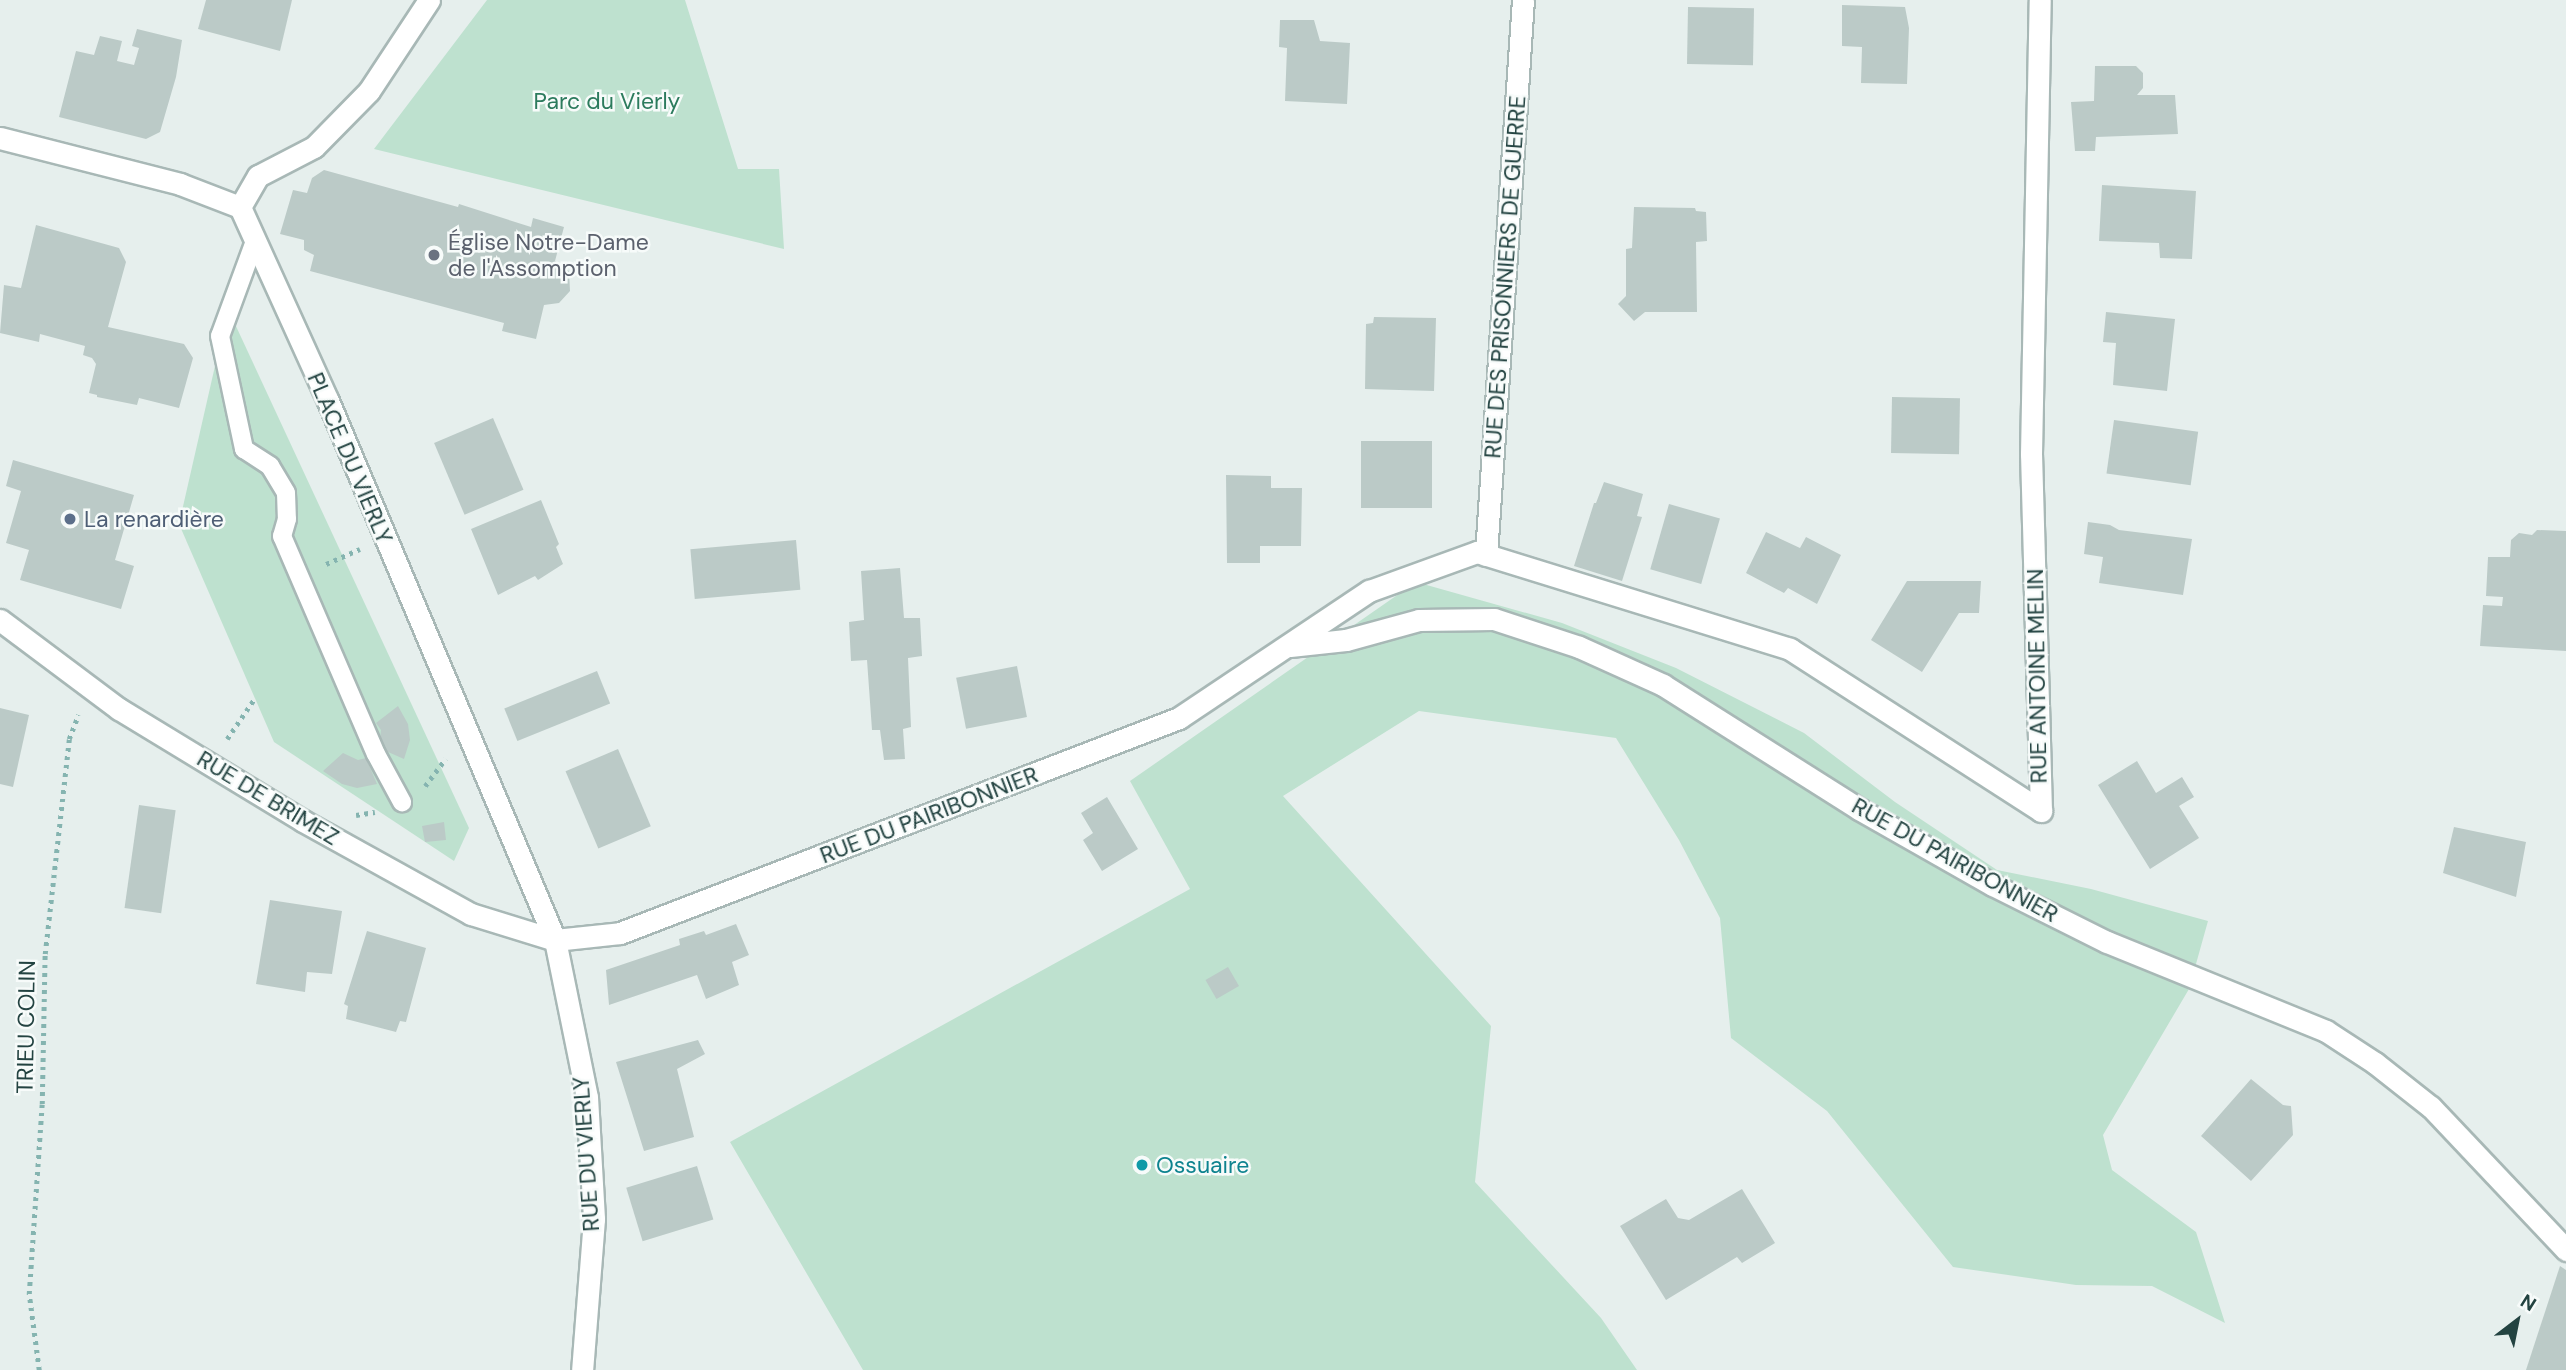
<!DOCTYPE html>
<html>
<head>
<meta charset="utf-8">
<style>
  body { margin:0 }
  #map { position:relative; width:2566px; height:1370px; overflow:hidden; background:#e6efed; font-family:"DM Sans",sans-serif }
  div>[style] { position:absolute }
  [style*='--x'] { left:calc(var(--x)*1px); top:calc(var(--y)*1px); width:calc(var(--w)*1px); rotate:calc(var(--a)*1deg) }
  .green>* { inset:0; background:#bee1cf }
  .building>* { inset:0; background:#bbcac7; transform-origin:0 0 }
  .path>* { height:4.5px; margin-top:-2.25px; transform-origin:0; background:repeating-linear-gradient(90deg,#85b4b0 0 3.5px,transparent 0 8.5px) }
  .roads { filter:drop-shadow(2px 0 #a8b8b6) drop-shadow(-2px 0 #a8b8b6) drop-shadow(0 2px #a8b8b6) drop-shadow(0 -2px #a8b8b6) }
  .lane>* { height:18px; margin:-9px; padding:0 9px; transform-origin:9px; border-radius:9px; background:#fff }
  .street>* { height:21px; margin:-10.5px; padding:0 10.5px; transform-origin:10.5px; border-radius:10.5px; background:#fff }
  .dots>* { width:19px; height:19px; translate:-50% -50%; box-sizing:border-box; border:4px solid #f7fbfa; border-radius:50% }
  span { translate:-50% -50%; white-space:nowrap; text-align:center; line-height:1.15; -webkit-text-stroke:5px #f7fbfa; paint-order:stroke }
  .park-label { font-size:23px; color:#2c7b5d }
  .worship-label { font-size:23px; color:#5b616d }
  .left { translate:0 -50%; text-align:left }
  .street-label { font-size:23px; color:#234341 }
  .service-label { font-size:23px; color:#4e5e75 }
  .culture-label { font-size:23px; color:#0d838f }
  .north { position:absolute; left:2482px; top:1286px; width:70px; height:70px; -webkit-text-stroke:5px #f7fbfa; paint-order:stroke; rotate:32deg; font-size:19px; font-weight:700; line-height:28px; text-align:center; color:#234341 }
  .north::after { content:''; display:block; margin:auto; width:24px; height:32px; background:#234341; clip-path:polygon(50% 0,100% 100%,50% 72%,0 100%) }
</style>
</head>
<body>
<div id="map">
  <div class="green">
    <i style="clip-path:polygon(487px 0,685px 0,738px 169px,779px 169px,784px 249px,374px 149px)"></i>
    <i style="clip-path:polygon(228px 309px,469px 828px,454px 861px,274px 742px,179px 524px)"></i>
    <i style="clip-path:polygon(1416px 582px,1562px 623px,1676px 668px,1804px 733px,1895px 802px,1997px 870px,2091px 889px,2208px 921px,2189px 989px,2103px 1135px,2112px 1170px,2196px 1232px,2225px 1323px,2152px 1286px,2076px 1285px,1953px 1267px,1827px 1111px,1731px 1038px,1720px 918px,1679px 840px,1616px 738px,1419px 711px,1283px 796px,1491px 1026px,1475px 1182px,1601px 1318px,1637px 1370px,863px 1370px,730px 1142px,1190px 889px,1130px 781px)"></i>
  </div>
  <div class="building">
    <i style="clip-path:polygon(206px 0,292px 0,280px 51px,198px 29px)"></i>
    <i style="clip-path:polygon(1842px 5px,1905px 7px,1909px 28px,1907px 84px,1861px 83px,1862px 47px,1842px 46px)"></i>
    <i style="left:1688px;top:7px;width:66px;height:57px;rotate:1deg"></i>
    <i style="clip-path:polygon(1280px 20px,1314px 20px,1320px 41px,1350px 43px,1347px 104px,1285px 101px,1287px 48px,1279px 47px)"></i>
    <i style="clip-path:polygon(137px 29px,182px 40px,176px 77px,160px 132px,146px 139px,59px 117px,76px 51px,94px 55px,100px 36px,122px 41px,117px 61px,134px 65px,139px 48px,132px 46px)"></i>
    <i style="clip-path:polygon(2095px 66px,2136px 66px,2143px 73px,2143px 88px,2137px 95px,2175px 95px,2178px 134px,2096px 137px,2095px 151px,2075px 151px,2071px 102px,2094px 101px)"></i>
    <i style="clip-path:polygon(324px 170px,458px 207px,459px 204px,531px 227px,533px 218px,564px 227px,555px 261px,569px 271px,570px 291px,559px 303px,544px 305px,536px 339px,502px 331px,504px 323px,310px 271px,314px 255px,304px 250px,304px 240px,280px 234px,293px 190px,307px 193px,312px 178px)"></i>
    <i style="clip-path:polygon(2102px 185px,2196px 191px,2192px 259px,2160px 258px,2159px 243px,2099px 241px)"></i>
    <i style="clip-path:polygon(1634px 207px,1695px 208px,1696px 211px,1706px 212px,1707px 241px,1696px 242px,1697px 312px,1645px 312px,1634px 321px,1618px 304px,1626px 296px,1626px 249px,1632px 248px)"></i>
    <i style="clip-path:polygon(36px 225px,119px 248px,126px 262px,108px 327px,184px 344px,193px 358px,179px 408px,139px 398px,137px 405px,97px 397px,97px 395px,89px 393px,96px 364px,92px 358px,83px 355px,85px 346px,40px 334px,39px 342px,0 333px,4px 285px,21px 288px)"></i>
    <i style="clip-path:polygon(2106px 312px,2175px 319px,2167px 391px,2113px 385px,2116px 343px,2103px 342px)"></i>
    <i style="clip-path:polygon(1374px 317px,1436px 318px,1434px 391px,1365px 389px,1366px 324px,1373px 323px)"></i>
    <i style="left:1892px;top:397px;width:68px;height:56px;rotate:1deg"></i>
    <i style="left:493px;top:418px;width:78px;height:64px;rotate:67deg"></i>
    <i style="left:2114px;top:420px;width:85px;height:54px;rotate:8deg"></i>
    <i style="left:1361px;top:441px;width:71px;height:67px"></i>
    <i style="clip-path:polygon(13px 460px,134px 495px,115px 560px,134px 566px,121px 609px,20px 580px,29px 550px,6px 543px,21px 491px,6px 486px)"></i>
    <i style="clip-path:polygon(1226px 475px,1271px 476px,1271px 488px,1302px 488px,1301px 546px,1260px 546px,1260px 563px,1227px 563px)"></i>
    <i style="clip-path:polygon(1604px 482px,1643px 494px,1637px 516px,1642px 517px,1622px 581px,1574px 566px,1594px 503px,1596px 503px)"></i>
    <i style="clip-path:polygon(541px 500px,559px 544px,556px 547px,563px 564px,538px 580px,535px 576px,498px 595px,471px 529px)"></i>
    <i style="left:1669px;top:504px;width:53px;height:68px;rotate:16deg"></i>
    <i style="clip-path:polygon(2088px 522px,2110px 525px,2119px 530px,2192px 539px,2183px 595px,2099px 583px,2103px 557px,2084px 554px)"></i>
    <i style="clip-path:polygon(2537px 530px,2566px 531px,2566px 651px,2480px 646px,2483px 605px,2502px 606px,2503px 597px,2486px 596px,2488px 557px,2510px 557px,2511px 540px,2519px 533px,2532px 535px)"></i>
    <i style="clip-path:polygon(1766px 532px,1800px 548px,1806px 537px,1841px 555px,1817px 604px,1788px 588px,1784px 593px,1746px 573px)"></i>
    <i style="left:796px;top:540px;width:50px;height:106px;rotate:85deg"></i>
    <i style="clip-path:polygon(900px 568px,904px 618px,920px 618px,922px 656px,908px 658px,911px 727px,903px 729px,905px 759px,884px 760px,880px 730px,872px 730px,867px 660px,851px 661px,849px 622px,864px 620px,861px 571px)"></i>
    <i style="clip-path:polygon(1907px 581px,1981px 581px,1979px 613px,1959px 613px,1922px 672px,1871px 640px)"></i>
    <i style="left:1017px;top:666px;width:52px;height:62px;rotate:79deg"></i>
    <i style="left:597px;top:671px;width:35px;height:100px;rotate:68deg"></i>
    <i style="clip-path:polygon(398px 706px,408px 724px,410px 740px,404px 759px,379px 748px,381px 730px,376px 723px)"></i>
    <i style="clip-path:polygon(0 708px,29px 715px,13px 787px,0 784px)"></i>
    <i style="left:618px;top:749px;width:84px;height:57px;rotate:67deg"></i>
    <i style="clip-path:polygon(343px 753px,358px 760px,366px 758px,377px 784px,357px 788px,342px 784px,323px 771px)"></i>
    <i style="clip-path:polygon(2137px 761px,2156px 793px,2182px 777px,2194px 797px,2179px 806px,2199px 838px,2150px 869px,2098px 785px)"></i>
    <i style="clip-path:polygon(1107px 797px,1138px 849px,1102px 871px,1083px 840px,1093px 833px,1081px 813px)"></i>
    <i style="left:139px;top:805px;width:37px;height:104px;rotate:8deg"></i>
    <i style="clip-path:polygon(444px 822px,446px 840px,425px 842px,422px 826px)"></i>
    <i style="clip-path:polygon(2454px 827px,2526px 842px,2516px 897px,2443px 873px)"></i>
    <i style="clip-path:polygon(270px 900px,342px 911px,332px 974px,307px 972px,305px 992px,256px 984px)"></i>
    <i style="clip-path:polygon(736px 924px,749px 955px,732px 962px,739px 985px,706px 999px,697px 975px,609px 1005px,606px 970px,680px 945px,679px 939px,704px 931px,706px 935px)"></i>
    <i style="clip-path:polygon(367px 931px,426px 948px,406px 1022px,400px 1021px,396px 1032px,346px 1019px,348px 1006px,344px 1004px)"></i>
    <i style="left:1228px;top:967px;width:22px;height:26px;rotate:60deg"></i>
    <i style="clip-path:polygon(698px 1040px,705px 1054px,677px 1069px,694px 1137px,644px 1151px,616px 1062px)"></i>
    <i style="clip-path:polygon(2251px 1079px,2283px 1105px,2291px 1106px,2293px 1135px,2251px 1181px,2201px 1136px)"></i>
    <i style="left:1145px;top:1155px;width:14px;height:15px;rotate:56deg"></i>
    <i style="left:697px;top:1166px;width:56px;height:74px;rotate:73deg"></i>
    <i style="clip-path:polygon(1742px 1189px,1775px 1243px,1742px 1263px,1737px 1257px,1666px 1300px,1620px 1226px,1666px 1199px,1678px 1218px,1689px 1220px)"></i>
    <i style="clip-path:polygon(2560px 1266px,2566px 1270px,2566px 1370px,2526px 1370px)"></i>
  </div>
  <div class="path">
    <i style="--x:326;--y:564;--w:37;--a:-24"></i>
    <i style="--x:227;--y:739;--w:50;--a:-55.7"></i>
    <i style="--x:425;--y:786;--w:34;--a:-53"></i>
    <i style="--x:356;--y:815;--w:19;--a:-9"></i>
    <i style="--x:39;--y:1370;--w:77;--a:-97.5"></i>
    <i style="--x:29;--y:1294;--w:190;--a:-86.1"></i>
    <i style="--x:42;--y:1104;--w:150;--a:-88.9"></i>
    <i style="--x:45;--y:954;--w:216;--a:-83.6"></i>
    <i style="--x:69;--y:739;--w:26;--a:-69"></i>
  </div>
  <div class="roads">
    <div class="lane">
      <i style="--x:255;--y:241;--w:101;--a:110.2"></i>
      <i style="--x:220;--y:336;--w:116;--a:78"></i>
      <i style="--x:244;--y:449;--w:31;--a:33"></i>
      <i style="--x:270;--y:466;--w:31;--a:59"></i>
      <i style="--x:286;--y:493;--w:26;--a:88"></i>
      <i style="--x:287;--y:519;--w:18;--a:106"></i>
      <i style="--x:282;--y:536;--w:237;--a:66.7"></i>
      <i style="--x:376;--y:754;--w:55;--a:61.6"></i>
    </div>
    <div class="street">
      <i style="--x:0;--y:138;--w:186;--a:14.3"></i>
      <i style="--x:180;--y:184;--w:64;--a:21"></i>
      <i style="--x:240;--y:207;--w:213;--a:65.6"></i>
      <i style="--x:328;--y:401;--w:585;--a:67.16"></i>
      <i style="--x:555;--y:940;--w:160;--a:78.5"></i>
      <i style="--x:587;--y:1097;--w:122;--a:86.7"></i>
      <i style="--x:594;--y:1219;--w:151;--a:94.5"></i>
      <i style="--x:240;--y:207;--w:36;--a:-60"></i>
      <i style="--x:258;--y:176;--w:63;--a:-27.4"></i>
      <i style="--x:314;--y:147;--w:78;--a:-45.5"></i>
      <i style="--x:369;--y:91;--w:109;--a:-56.6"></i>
      <i style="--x:1486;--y:555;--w:556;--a:-86.19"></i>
      <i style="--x:0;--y:620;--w:149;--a:36.8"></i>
      <i style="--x:119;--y:709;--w:215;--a:31.3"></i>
      <i style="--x:303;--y:821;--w:192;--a:29"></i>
      <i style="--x:471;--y:914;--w:88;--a:17.2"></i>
      <i style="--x:555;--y:940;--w:65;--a:-6.1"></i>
      <i style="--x:620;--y:933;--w:599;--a:-21.04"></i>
      <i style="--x:1179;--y:718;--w:229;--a:-33.8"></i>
      <i style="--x:1369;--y:591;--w:115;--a:-19.9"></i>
      <i style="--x:1477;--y:552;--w:328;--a:17.2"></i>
      <i style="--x:1790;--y:649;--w:299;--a:32.8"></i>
      <i style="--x:2041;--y:811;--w:357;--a:-91.6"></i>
      <i style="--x:2031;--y:454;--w:454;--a:-88.9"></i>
      <i style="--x:1290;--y:646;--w:56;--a:-6.1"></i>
      <i style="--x:1346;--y:640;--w:76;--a:-15.3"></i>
      <i style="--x:1419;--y:620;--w:75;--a:-0.8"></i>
      <i style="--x:1494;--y:619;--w:89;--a:18.2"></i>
      <i style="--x:1579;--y:647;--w:92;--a:24.3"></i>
      <i style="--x:1663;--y:685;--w:232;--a:32.3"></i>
      <i style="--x:1859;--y:809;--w:154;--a:29.6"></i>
      <i style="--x:1993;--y:885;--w:127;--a:26.6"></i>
      <i style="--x:2107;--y:942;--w:236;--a:22.1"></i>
      <i style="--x:2326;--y:1031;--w:59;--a:33.1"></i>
      <i style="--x:2375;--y:1063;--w:71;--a:38.2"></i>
      <i style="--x:2431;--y:1107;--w:197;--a:46.6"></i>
    </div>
  </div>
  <div class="dots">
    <i style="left:434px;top:255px;background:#6b7280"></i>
    <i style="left:70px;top:519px;background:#5c6f8a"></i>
    <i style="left:1142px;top:1165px;background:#0f9aa8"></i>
  </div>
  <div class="park-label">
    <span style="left:607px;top:101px">Parc du Vierly</span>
  </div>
  <div class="worship-label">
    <span class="left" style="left:448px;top:255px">Église Notre-Dame<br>de l'Assomption</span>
  </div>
  <div class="street-label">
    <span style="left:1505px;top:277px;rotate:-86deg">RUE DES PRISONNIERS DE GUERRE</span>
    <span style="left:350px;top:458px;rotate:67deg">PLACE DU VIERLY</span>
    <span style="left:2037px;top:676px;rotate:-91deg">RUE ANTOINE MELIN</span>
    <span style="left:268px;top:798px;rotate:31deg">RUE DE BRIMEZ</span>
    <span style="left:929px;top:815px;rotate:-21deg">RUE DU PAIRIBONNIER</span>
    <span style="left:1955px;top:860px;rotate:29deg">RUE DU PAIRIBONNIER</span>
    <span style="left:26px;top:1027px;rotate:-89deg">TRIEU COLIN</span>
    <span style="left:586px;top:1154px;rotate:-94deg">RUE DU VIERLY</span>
  </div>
  <div class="service-label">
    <span class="left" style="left:84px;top:519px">La renardière</span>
  </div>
  <div class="culture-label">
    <span class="left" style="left:1156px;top:1165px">Ossuaire</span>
  </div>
  <div class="north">N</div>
</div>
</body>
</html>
